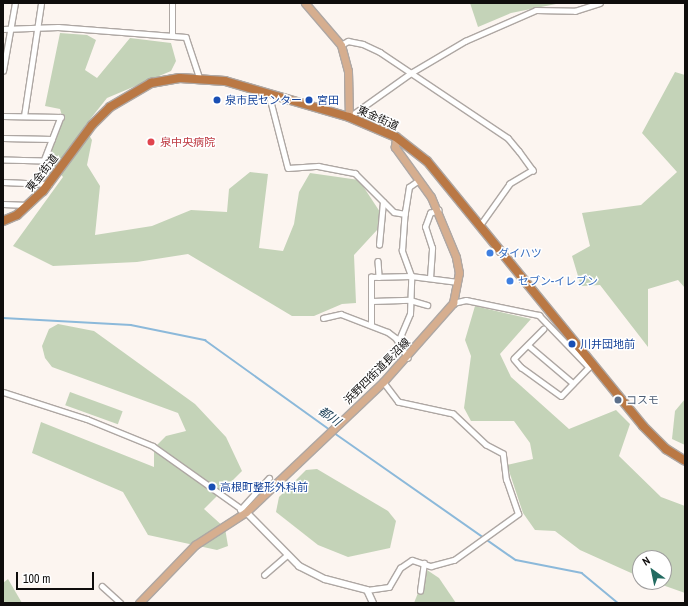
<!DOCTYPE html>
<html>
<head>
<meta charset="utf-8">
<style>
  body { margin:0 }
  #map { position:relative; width:688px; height:606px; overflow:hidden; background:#fcf5f0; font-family:"Archivo Narrow","Noto Sans JP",sans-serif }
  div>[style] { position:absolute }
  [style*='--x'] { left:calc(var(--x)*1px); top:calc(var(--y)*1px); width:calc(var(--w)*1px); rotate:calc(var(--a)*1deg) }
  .green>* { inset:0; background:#c4d3b8; transform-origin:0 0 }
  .stream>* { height:1.5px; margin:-0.75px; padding:0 0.75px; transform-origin:0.75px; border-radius:0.75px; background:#8cb9da }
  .roads { filter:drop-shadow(1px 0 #aea7a3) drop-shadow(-1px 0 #aea7a3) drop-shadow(0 1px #aea7a3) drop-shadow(0 -1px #aea7a3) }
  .street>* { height:4.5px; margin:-2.25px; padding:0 2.25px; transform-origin:2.25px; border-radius:2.25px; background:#fff }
  .secondary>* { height:6px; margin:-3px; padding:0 3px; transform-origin:3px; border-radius:3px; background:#fff }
  .primary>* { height:7px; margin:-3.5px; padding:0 3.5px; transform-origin:3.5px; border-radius:3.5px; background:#d6ae8f }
  .highway>* { height:8px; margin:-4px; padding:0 4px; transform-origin:4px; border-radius:4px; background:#ba7844 }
  .dots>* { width:11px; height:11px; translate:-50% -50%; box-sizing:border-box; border:2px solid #fff; border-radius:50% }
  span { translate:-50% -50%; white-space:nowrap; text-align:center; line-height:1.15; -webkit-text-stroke:3px #fff; paint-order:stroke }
  .transit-label { font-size:11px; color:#164399 }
  .left { translate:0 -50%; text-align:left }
  .street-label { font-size:11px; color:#0f0d0c }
  .health-label { font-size:11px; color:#be3a42 }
  .shop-label { font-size:11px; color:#366cbe }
  .service-label { font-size:11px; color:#4e5e75 }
  .water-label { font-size:12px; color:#143850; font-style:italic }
  .frame { position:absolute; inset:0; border:4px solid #0f0d0c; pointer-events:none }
  .north { position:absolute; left:632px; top:550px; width:40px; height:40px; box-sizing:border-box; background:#fff; border:1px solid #9f9e9e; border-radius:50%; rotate:327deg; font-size:11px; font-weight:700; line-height:16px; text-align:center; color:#0f0d0c }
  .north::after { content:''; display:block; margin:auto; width:14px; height:18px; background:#236b61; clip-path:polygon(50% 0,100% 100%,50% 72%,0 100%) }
  .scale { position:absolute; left:16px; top:572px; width:78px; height:18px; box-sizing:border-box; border:2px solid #0f0d0c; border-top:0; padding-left:5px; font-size:12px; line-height:14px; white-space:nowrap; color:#0f0d0c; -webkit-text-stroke:3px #fff; paint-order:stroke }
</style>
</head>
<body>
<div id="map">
  <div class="green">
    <i style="clip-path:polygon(470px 3px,561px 3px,511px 13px,478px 27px)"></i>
    <i style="clip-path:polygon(60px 33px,87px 35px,96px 40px,85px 70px,97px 78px,130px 38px,171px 43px,176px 61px,171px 71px,107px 98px,84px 127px,92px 140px,87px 165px,100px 186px,95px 235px,152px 226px,191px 210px,227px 212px,229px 189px,250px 172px,268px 174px,259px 248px,283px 251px,294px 224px,299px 192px,310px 173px,359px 180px,380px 212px,377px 230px,354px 255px,356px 303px,342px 304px,314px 316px,292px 316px,188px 254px,137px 262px,53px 266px,13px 246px,63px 177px,52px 164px,43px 167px,63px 119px,60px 109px,45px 106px)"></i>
    <i style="clip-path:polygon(675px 72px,685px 75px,685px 288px,678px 280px,648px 289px,648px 347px,600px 285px,581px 286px,572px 256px,590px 246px,582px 213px,641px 205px,677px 172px,642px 133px)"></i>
    <i style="clip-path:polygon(475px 306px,531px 319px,500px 354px,511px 377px,569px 429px,616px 410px,630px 424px,619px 456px,661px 497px,685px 506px,685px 593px,654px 582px,664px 582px,664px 558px,640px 558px,640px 577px,580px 550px,555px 531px,535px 530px,523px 513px,507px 465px,533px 459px,530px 443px,514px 421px,471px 421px,464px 408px,471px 356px,465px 340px)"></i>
    <i style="clip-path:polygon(58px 324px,94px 331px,195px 404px,226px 437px,242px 471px,204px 509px,225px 528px,228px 546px,217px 550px,148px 535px,123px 492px,32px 453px,41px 422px,154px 467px,154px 448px,166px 436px,186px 431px,178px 413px,52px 367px,45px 358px,42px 346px,49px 329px)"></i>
    <i style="left:70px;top:392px;width:56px;height:14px;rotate:20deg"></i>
    <i style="clip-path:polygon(685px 399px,685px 445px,672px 439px,675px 411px)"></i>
    <i style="clip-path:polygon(317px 469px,388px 511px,396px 521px,390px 548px,348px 557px,318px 545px,276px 512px,279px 497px,306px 470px)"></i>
    <i style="clip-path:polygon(427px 570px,439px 578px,456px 603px,414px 603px)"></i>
    <i style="clip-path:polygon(8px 579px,22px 603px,3px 603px,3px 583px)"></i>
  </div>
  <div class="stream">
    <i style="--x:3;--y:318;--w:128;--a:3.1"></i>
    <i style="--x:131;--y:325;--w:76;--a:11.5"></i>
    <i style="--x:205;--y:340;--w:153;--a:35.7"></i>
    <i style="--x:333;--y:432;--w:223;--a:35"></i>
    <i style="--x:516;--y:560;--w:67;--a:11.1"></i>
    <i style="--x:582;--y:573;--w:47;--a:39.8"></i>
  </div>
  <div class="roads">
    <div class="street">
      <i style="--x:3;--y:29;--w:55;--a:-2.1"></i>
      <i style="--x:58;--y:27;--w:128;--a:4.5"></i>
      <i style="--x:186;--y:37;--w:44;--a:71.6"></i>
      <i style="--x:172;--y:36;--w:33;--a:-90"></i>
      <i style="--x:341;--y:45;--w:8;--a:-30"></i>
      <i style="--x:348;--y:41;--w:15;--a:11"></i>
      <i style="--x:363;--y:44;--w:19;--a:25"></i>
      <i style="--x:380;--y:52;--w:154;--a:33.9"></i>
      <i style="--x:508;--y:138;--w:17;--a:50"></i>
      <i style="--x:519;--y:151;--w:24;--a:54"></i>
      <i style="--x:533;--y:170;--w:27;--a:149"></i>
      <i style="--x:510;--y:184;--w:52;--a:125.5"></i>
      <i style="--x:3;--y:71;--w:69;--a:-80"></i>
      <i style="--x:269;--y:94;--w:76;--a:75.6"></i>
      <i style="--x:288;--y:168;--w:30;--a:-4"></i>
      <i style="--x:318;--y:166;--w:38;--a:11"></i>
      <i style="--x:355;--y:173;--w:55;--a:45"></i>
      <i style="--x:394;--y:212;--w:11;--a:10"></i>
      <i style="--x:3;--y:116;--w:58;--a:1"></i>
      <i style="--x:61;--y:117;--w:47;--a:111.1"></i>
      <i style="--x:44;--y:161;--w:41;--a:-178.6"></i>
      <i style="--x:24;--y:116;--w:114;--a:-81.4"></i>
      <i style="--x:349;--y:117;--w:76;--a:-35.4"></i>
      <i style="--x:411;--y:73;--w:63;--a:-30.7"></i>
      <i style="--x:465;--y:41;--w:77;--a:-23.6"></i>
      <i style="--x:536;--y:10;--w:39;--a:1"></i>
      <i style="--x:575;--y:11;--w:26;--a:-18"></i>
      <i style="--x:3;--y:138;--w:49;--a:1.2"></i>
      <i style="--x:3;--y:182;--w:46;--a:2.5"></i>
      <i style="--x:3;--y:204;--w:25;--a:2"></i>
      <i style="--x:379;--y:245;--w:43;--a:-84.7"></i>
      <i style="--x:378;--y:261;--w:16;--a:86"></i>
      <i style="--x:430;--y:278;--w:30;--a:-86"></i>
      <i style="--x:432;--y:248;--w:22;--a:-108"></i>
      <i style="--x:425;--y:227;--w:15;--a:-70"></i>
      <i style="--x:430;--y:213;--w:9;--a:-21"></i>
      <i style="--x:372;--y:301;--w:38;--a:-2"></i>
      <i style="--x:410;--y:300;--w:18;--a:16"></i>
      <i style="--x:453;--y:303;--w:13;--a:-13"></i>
      <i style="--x:466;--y:300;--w:75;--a:11.6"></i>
      <i style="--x:539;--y:315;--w:72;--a:46.1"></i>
      <i style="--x:323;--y:318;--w:18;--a:-13"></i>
      <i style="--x:341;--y:314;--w:50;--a:21"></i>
      <i style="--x:388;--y:332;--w:10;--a:37"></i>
      <i style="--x:396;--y:338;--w:23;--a:59"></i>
      <i style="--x:371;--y:324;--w:47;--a:-90"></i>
      <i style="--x:371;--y:277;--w:40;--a:-1.4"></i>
      <i style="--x:411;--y:276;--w:47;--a:7.3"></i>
      <i style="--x:544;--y:329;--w:42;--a:135"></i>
      <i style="--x:514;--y:359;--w:11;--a:49"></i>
      <i style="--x:521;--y:367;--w:49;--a:35.9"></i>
      <i style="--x:561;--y:396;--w:42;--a:-46"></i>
      <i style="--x:398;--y:342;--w:30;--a:-67"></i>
      <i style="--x:410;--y:314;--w:38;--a:-88"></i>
      <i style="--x:411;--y:276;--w:27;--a:-110"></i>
      <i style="--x:402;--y:251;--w:39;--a:-86"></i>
      <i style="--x:405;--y:212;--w:25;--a:-81"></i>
      <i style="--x:409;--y:187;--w:12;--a:-35"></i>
      <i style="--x:528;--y:345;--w:59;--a:40.2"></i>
      <i style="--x:3;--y:392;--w:88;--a:17.8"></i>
      <i style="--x:87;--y:419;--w:71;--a:22.2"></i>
      <i style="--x:153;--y:446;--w:114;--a:35.4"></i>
      <i style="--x:240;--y:510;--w:43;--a:-47.8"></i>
      <i style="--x:264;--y:575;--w:29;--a:-41"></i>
      <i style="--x:102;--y:586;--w:25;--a:42"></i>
      <i style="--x:367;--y:590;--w:22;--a:-8"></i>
      <i style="--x:389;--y:587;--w:22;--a:-60"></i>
      <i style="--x:400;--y:568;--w:14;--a:-34"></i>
      <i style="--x:412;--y:560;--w:20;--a:18"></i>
      <i style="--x:431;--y:566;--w:24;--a:-15"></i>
      <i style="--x:454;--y:560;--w:79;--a:-35.7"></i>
      <i style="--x:518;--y:514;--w:36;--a:-109"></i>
      <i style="--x:506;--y:480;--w:26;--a:-97"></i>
      <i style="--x:503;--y:454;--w:19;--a:-152"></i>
      <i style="--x:486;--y:445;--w:45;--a:-136.8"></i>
      <i style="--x:453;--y:414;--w:56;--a:-167.7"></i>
      <i style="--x:398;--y:402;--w:25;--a:-127"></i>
      <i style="--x:420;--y:591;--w:28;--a:-82"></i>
    </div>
    <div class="secondary">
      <i style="--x:246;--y:512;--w:76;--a:45.5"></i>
      <i style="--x:299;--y:566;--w:29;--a:27"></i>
      <i style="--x:325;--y:579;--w:43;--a:14.7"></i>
      <i style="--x:367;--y:590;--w:14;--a:65"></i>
    </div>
    <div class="primary">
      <i style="--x:305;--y:3;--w:55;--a:49.4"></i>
      <i style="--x:341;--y:45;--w:27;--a:75"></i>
      <i style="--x:348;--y:71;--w:46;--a:88.8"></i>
      <i style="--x:139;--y:603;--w:81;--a:-46"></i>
      <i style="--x:195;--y:545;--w:61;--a:-32.9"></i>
      <i style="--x:246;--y:512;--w:189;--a:-43.5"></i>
      <i style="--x:383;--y:382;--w:106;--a:-48.5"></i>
      <i style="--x:453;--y:303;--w:31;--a:-79"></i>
      <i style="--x:459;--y:273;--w:16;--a:-101"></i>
      <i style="--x:456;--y:257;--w:65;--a:-112.6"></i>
      <i style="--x:431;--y:197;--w:62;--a:-125.8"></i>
      <i style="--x:395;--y:147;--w:10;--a:-84"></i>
    </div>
    <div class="highway">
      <i style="--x:3;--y:221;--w:15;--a:-23"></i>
      <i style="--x:17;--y:215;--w:35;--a:-43"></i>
      <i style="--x:43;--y:191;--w:82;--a:-53.4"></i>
      <i style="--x:92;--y:125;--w:25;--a:-45"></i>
      <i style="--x:110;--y:107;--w:48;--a:-30.3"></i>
      <i style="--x:151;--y:83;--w:29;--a:-10"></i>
      <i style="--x:180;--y:78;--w:45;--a:3.8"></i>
      <i style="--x:225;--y:81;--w:129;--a:16.2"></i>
      <i style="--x:349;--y:117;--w:51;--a:23.1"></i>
      <i style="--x:396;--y:137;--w:39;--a:38"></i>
      <i style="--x:427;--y:161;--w:342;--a:50.8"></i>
      <i style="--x:643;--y:426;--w:33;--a:45"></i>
      <i style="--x:666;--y:449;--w:22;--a:32"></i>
    </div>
  </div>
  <div class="dots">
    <i style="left:217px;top:100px;background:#1a4fb4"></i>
    <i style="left:309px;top:100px;background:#1a4fb4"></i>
    <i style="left:151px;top:142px;background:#e0444e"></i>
    <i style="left:490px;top:253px;background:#3f7fe0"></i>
    <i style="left:510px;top:281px;background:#3f7fe0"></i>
    <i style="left:572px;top:344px;background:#1a4fb4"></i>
    <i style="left:618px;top:400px;background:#5c6f8a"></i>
    <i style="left:212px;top:487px;background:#1a4fb4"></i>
  </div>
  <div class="transit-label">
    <span class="left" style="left:225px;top:100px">泉市民センター</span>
    <span class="left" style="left:317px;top:100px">宮田</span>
    <span class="left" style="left:580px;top:344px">川井団地前</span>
    <span class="left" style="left:220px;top:487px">高根町整形外科前</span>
  </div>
  <div class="street-label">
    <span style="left:378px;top:118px;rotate:24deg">東金街道</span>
    <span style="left:42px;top:173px;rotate:-52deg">東金街道</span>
    <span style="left:377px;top:371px;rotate:-45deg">浜野四街道長沼線</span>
  </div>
  <div class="health-label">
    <span class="left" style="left:160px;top:142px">泉中央病院</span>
  </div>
  <div class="shop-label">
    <span class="left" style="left:498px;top:253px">ダイハツ</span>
    <span class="left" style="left:518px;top:281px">セブン-イレブン</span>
  </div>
  <div class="service-label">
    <span class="left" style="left:626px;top:400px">コスモ</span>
  </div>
  <div class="water-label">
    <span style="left:329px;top:417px;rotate:35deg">都川</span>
  </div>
  <div class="frame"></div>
  <div class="north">N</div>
  <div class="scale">100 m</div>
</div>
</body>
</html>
